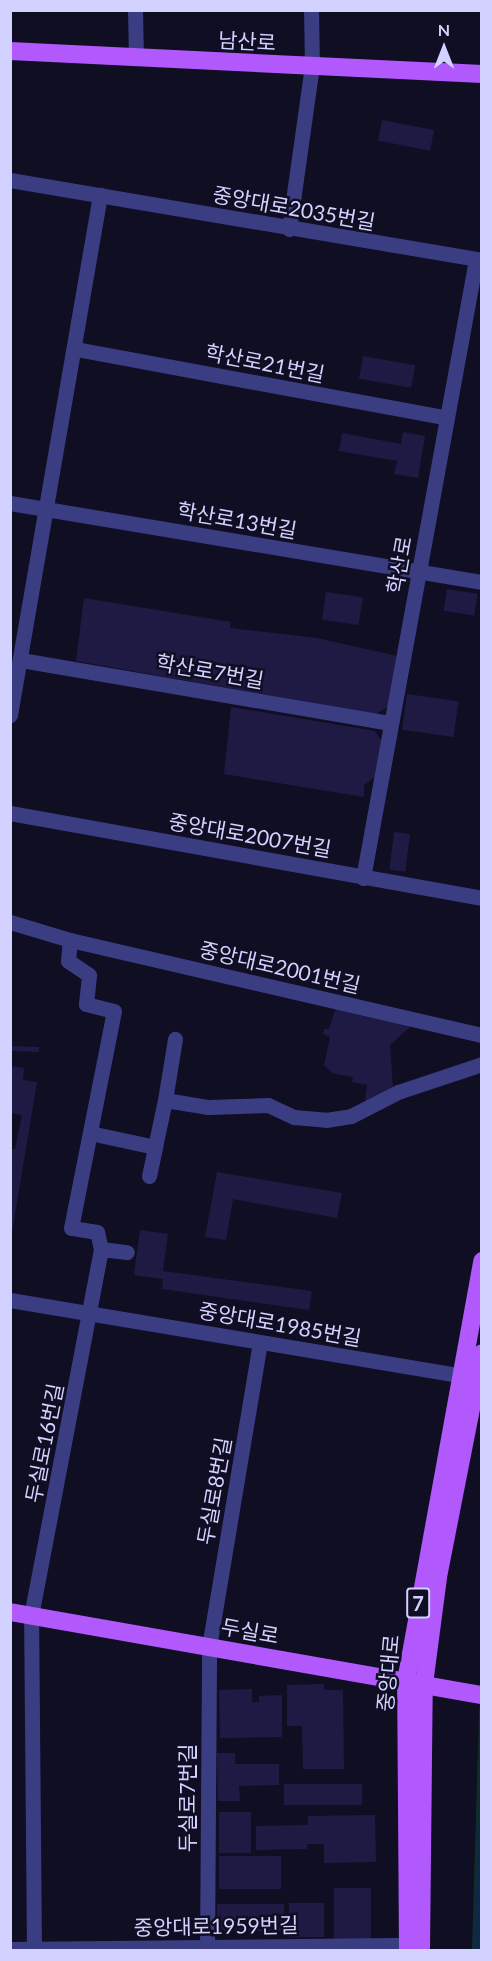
<!DOCTYPE html>
<html>
<head>
<meta charset="utf-8">
<style>
  body { margin:0 }
  #map { position:relative; width:492px; height:1961px; overflow:hidden; background:#100e23; font-family:Lato,"Noto Sans KR",sans-serif }
  div>[style] { position:absolute }
  [style*='--x'] { left:calc(var(--x)*1px); top:calc(var(--y)*1px); width:calc(var(--w)*1px); rotate:calc(var(--a)*1deg) }
  .green>* { inset:0; background:#112d2a }
  .water>* { inset:0; background:#0d2948 }
  .building>* { inset:0; background:#1f1a44; transform-origin:0 0 }
  .minor>* { height:15px; margin:-7.5px; padding:0 7.5px; transform-origin:7.5px; border-radius:7.5px; background:#3a3d82 }
  .major>* { height:18px; margin:-9px; padding:0 9px; transform-origin:9px; border-radius:9px; background:#b159fd }
  span { translate:-50% -50%; white-space:nowrap; text-align:center; line-height:1.15; -webkit-text-stroke:5px #100e23; paint-order:stroke }
  .shield-label span { padding:2px 4px; background:#100e23; border:2px solid; border-radius:4px; -webkit-text-stroke-width:0 }
  .shield-label { font-size:20px; color:#d2d1ff; font-weight:700 }
  .street-label { font-size:21px; color:#d2d1ff }
  .frame { position:absolute; inset:0; border:12px solid #d2d1ff; pointer-events:none }
  .north { position:absolute; left:414px; top:18px; width:60px; height:60px; -webkit-text-stroke:4px #100e23; paint-order:stroke; rotate:0deg; font-size:16px; font-weight:700; line-height:24px; text-align:center; color:#d2d1ff }
  .north::after { content:''; display:block; margin:auto; width:21px; height:27px; background:#d2d1ff; clip-path:polygon(50% 0,100% 100%,50% 72%,0 100%) }
</style>
</head>
<body>
<div id="map">
  <div class="green">
    <i style="clip-path:polygon(481px 1692px,482px 1950px,472px 1950px,479px 1714px)"></i>
  </div>
  <div class="water">
    <i style="clip-path:polygon(481px 1758px,482px 1950px,474px 1950px,475px 1917px)"></i>
  </div>
  <div class="building">
    <i style="left:382px;top:120px;width:53px;height:21px;rotate:11deg"></i>
    <i style="left:363px;top:356px;width:53px;height:23px;rotate:10deg"></i>
    <i style="clip-path:polygon(403px 432px,425px 436px,418px 478px,394px 474px,397px 461px,339px 451px,342px 433px,401px 444px)"></i>
    <i style="left:447px;top:589px;width:31px;height:22px;rotate:9deg"></i>
    <i style="left:326px;top:592px;width:37px;height:28px;rotate:8deg"></i>
    <i style="clip-path:polygon(84px 598px,231px 622px,230px 628px,317px 638px,397px 656px,389px 706px,376px 714px,76px 661px)"></i>
    <i style="left:407px;top:694px;width:52px;height:36px;rotate:8deg"></i>
    <i style="clip-path:polygon(231px 707px,375px 731px,381px 740px,376px 776px,364px 785px,364px 797px,224px 774px)"></i>
    <i style="left:394px;top:832px;width:16px;height:38px;rotate:7deg"></i>
    <i style="clip-path:polygon(336px 1008px,413px 1024px,390px 1045px,393px 1088px,369px 1102px,365px 1099px,367px 1085px,352px 1082px,353px 1077px,332px 1073px,324px 1065px,330px 1037px,323px 1034px,324px 1029px,329px 1029px)"></i>
    <i style="left:10px;top:1046px;width:29px;height:5px;rotate:2deg"></i>
    <i style="clip-path:polygon(10px 1066px,24px 1068px,23px 1080px,37px 1082px,12px 1232px,10px 1149px,15px 1149px,22px 1115px,10px 1113px)"></i>
    <i style="clip-path:polygon(217px 1172px,342px 1193px,337px 1218px,233px 1199px,226px 1240px,205px 1237px)"></i>
    <i style="clip-path:polygon(140px 1230px,168px 1234px,163px 1271px,312px 1291px,309px 1310px,162px 1289px,163px 1279px,134px 1275px)"></i>
    <i style="clip-path:polygon(324px 1684px,324px 1690px,343px 1690px,344px 1769px,303px 1769px,302px 1726px,287px 1726px,287px 1685px)"></i>
    <i style="clip-path:polygon(252px 1689px,252px 1702px,259px 1702px,259px 1696px,282px 1695px,282px 1737px,220px 1738px,219px 1690px)"></i>
    <i style="clip-path:polygon(217px 1753px,235px 1753px,235px 1764px,279px 1764px,279px 1785px,239px 1786px,240px 1801px,218px 1801px)"></i>
    <i style="left:284px;top:1784px;width:78px;height:21px"></i>
    <i style="left:219px;top:1812px;width:32px;height:41px"></i>
    <i style="clip-path:polygon(375px 1815px,376px 1862px,324px 1863px,324px 1844px,307px 1844px,307px 1849px,256px 1850px,256px 1826px,308px 1825px,308px 1816px)"></i>
    <i style="left:219px;top:1856px;width:62px;height:33px"></i>
    <i style="left:334px;top:1888px;width:37px;height:51px"></i>
    <i style="left:289px;top:1903px;width:35px;height:34px"></i>
    <i style="left:217px;top:1904px;width:67px;height:27px"></i>
  </div>
  <div class="minor">
    <i style="--x:135;--y:10;--w:48;--a:88.8"></i>
    <i style="--x:10;--y:180;--w:479;--a:9.6"></i>
    <i style="--x:289;--y:229;--w:165;--a:-82"></i>
    <i style="--x:312;--y:66;--w:56;--a:-91"></i>
    <i style="--x:76;--y:349;--w:377;--a:10.5"></i>
    <i style="--x:10;--y:503;--w:479;--a:9.5"></i>
    <i style="--x:21;--y:660;--w:375;--a:9.7"></i>
    <i style="--x:10;--y:715;--w:528;--a:-80.18"></i>
    <i style="--x:10;--y:813;--w:480;--a:10.2"></i>
    <i style="--x:363;--y:878;--w:629;--a:-79.65"></i>
    <i style="--x:10;--y:922;--w:63;--a:16.7"></i>
    <i style="--x:70;--y:940;--w:423;--a:13"></i>
    <i style="--x:165;--y:1100;--w:62;--a:-80.7"></i>
    <i style="--x:90;--y:1133;--w:66;--a:12.2"></i>
    <i style="--x:155;--y:1147;--w:48;--a:-78"></i>
    <i style="--x:165;--y:1100;--w:44;--a:9.2"></i>
    <i style="--x:208;--y:1107;--w:60;--a:-1.9"></i>
    <i style="--x:268;--y:1105;--w:29;--a:25"></i>
    <i style="--x:294;--y:1117;--w:32;--a:5"></i>
    <i style="--x:326;--y:1120;--w:25;--a:-9"></i>
    <i style="--x:351;--y:1116;--w:53;--a:-27.1"></i>
    <i style="--x:398;--y:1092;--w:89;--a:-18.4"></i>
    <i style="--x:149;--y:1176;--w:30;--a:-78"></i>
    <i style="--x:101;--y:1249;--w:26;--a:7"></i>
    <i style="--x:10;--y:1300;--w:458;--a:9.5"></i>
    <i style="--x:10;--y:1949;--w:408;--a:-0.6"></i>
    <i style="--x:34;--y:1950;--w:334;--a:-90.5"></i>
    <i style="--x:31;--y:1616;--w:374;--a:-79.2"></i>
    <i style="--x:101;--y:1249;--w:17;--a:-103"></i>
    <i style="--x:97;--y:1232;--w:26;--a:-171"></i>
    <i style="--x:71;--y:1228;--w:221;--a:-78.8"></i>
    <i style="--x:114;--y:1011;--w:29;--a:-166"></i>
    <i style="--x:86;--y:1004;--w:29;--a:-84"></i>
    <i style="--x:89;--y:975;--w:25;--a:-146"></i>
    <i style="--x:68;--y:961;--w:21;--a:-85"></i>
    <i style="--x:207;--y:1950;--w:303;--a:-89.6"></i>
    <i style="--x:209;--y:1647;--w:309;--a:-80.5"></i>
  </div>
  <div class="major">
    <i style="--x:10;--y:51;--w:473;--a:2.8"></i>
    <i style="--x:10;--y:1612;--w:479;--a:10"></i>
    <i style="--x:408;--y:1950;--w:269;--a:-90.4"></i>
    <i style="--x:406;--y:1681;--w:427;--a:-79.7"></i>
    <i style="--x:421;--y:1950;--w:266;--a:-89.4"></i>
    <i style="--x:424;--y:1684;--w:108;--a:-82.5"></i>
    <i style="--x:438;--y:1577;--w:228;--a:-78.9"></i>
  </div>
  <div class="shield-label">
    <span style="left:418px;top:1603px">7</span>
  </div>
  <div class="street-label">
    <span style="left:247px;top:41px;rotate:3deg">남산로</span>
    <span style="left:294px;top:208px;rotate:10deg">중앙대로2035번길</span>
    <span style="left:265px;top:363px;rotate:11deg">학산로21번길</span>
    <span style="left:237px;top:520px;rotate:10deg">학산로13번길</span>
    <span style="left:399px;top:565px;rotate:-80deg">학산로</span>
    <span style="left:210px;top:671px;rotate:10deg">학산로7번길</span>
    <span style="left:250px;top:835px;rotate:10deg">중앙대로2007번길</span>
    <span style="left:280px;top:967px;rotate:13deg">중앙대로2001번길</span>
    <span style="left:280px;top:1324px;rotate:10deg">중앙대로1985번길</span>
    <span style="left:44px;top:1443px;rotate:-79deg">두실로16번길</span>
    <span style="left:214px;top:1491px;rotate:-80deg">두실로8번길</span>
    <span style="left:250px;top:1631px;rotate:10deg">두실로</span>
    <span style="left:388px;top:1673px;rotate:-85deg">중앙대로</span>
    <span style="left:187px;top:1798px;rotate:-90deg">두실로7번길</span>
    <span style="left:216px;top:1926px;rotate:-1deg">중앙대로1959번길</span>
  </div>
  <div class="frame"></div>
  <div class="north">N</div>
</div>
</body>
</html>
